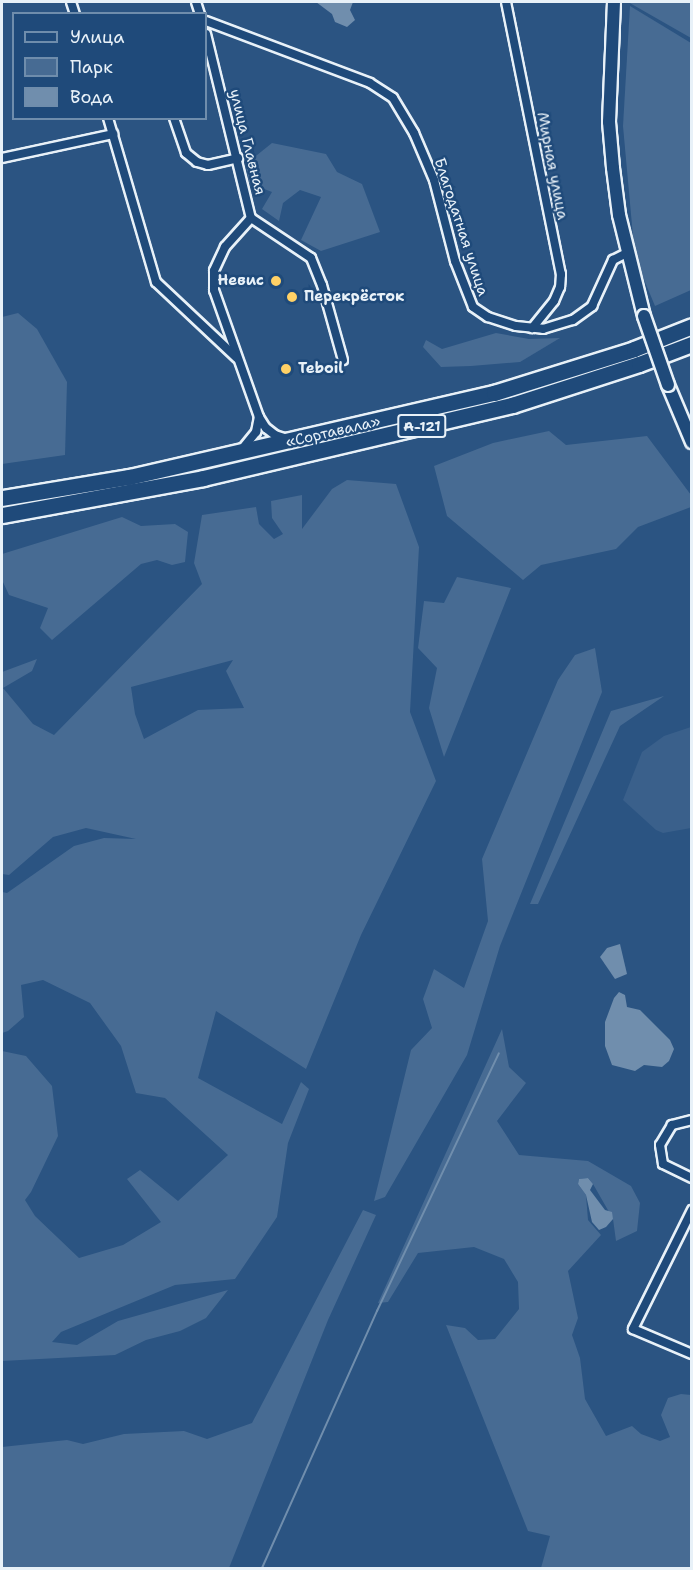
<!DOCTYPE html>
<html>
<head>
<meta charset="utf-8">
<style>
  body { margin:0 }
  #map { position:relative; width:693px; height:1570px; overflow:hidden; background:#2b5482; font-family:"Shantell Sans",sans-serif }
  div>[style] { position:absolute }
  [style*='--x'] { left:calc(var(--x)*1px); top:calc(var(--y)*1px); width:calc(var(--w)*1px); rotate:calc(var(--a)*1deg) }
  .built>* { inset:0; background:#3a608b }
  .green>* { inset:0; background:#476b93 }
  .water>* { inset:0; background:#708ead }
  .stream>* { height:2px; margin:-1px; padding:0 1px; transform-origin:1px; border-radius:1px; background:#708ead }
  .roads { filter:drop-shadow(2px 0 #e8f1f8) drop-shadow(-2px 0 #e8f1f8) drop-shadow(0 2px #e8f1f8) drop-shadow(0 -2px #e8f1f8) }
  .street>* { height:8px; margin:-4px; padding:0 4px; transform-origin:4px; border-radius:4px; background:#1f4a7a }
  .secondary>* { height:12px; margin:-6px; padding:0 6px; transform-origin:6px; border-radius:6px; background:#1f4a7a }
  .highway>* { height:15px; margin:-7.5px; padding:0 7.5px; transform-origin:7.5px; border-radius:7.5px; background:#1f4a7a }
  .bridges { filter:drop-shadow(2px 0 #e8f1f8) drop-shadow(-2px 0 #e8f1f8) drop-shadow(0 2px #e8f1f8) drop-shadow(0 -2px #e8f1f8) }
  .secondary-bridge>* { height:12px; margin:-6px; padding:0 6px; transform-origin:6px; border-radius:6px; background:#1f4a7a }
  .dots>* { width:16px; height:16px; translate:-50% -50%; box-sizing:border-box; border:3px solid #1f4a7a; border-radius:50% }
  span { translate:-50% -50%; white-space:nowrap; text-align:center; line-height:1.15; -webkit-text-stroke:5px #1f4a7a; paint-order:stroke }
  .shield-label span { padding:2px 4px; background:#1f4a7a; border:2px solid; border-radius:4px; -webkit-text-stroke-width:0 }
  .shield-label { font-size:14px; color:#e8f1f8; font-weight:700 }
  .street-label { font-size:15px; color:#e8f1f8 }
  .poi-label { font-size:15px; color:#e8f1f8; font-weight:700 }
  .right { translate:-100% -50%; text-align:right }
  .left { translate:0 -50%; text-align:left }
  .frame { position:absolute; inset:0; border:3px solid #e8f1f8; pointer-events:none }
  .legend { position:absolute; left:12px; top:12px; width:195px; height:108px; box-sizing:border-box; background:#1f4a7a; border:2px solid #6f8dac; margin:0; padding:8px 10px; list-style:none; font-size:18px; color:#e8f1f8 }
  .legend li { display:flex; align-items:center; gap:12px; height:30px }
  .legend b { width:30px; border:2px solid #6f8dac }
</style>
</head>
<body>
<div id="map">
  <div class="built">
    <i style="clip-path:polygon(691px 727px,691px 828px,663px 833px,656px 830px,623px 800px,642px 752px,664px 736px)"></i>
  </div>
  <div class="green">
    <i style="clip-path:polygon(628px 2px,691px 2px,691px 38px)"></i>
    <i style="clip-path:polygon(630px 6px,691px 43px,691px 290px,655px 306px,635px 258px,623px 126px)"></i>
    <i style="clip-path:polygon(272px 143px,326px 154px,337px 172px,362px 184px,380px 232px,321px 251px,301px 240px,321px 197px,300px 190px,283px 203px,279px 221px,262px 209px,272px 192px,249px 183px,246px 164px)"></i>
    <i style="clip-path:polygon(18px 313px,37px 329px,67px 382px,65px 455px,2px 464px,2px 317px)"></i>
    <i style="clip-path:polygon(496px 333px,529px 339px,560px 338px,520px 362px,471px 366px,441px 367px,423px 347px,426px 340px,442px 349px)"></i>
    <i style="clip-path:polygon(549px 431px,566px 445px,647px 436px,691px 495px,691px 507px,638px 527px,616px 549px,541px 565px,523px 580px,447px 516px,434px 466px,493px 443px)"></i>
    <i style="clip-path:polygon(evenodd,347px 480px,396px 484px,419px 547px,410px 712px,436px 781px,361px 935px,306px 1069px,216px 1011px,198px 1078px,282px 1124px,301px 1082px,309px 1089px,288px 1143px,277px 1217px,235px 1279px,175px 1285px,61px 1332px,52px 1342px,77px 1345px,118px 1321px,228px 1290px,206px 1318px,180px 1331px,146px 1340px,115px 1355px,2px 1361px,2px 1051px,26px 1056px,52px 1086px,58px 1136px,31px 1192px,25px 1200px,35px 1216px,79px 1258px,123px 1245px,161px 1222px,127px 1179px,140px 1170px,178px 1201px,228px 1155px,165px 1098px,136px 1093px,121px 1046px,90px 1003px,43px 980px,21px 985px,24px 1017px,8px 1031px,2px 1033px,2px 892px,7px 893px,74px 846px,104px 838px,136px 839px,86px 828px,53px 837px,9px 875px,2px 874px,2px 672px,37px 659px,32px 671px,3px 688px,33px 724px,54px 735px,202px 584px,194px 563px,202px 515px,256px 507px,259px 524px,274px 539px,283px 534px,272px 518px,271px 501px,302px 495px,302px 529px,332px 489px,347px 480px,233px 660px,226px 671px,244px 708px,198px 710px,144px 739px,135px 714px,131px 687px,233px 660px)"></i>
    <i style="clip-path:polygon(122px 517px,141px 526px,175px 524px,188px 532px,185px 562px,172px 565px,157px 560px,141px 564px,52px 640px,40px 628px,48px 608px,9px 595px,2px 580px,2px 554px)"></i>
    <i style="clip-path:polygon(457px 577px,511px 588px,444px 757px,429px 708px,437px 668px,418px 648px,424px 601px,444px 603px)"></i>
    <i style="clip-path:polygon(595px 648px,602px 692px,500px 946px,467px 1055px,385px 1197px,374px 1201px,411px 1050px,432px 1028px,423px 999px,434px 969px,464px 988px,488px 921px,482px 859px,558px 680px,575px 655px)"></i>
    <i style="clip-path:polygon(664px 696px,620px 726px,538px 904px,530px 904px,611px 711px)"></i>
    <i style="clip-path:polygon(502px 1029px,509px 1067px,526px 1083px,497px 1121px,519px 1155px,588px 1161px,631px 1186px,640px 1203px,637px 1231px,616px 1241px,613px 1219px,593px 1184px,588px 1178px,579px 1179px,578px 1184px,586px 1195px,588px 1220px,601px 1235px,568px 1271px,578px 1318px,572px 1335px,580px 1358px,585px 1399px,606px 1436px,632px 1426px,641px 1434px,660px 1441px,670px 1437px,661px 1415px,668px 1398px,681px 1394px,691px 1395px,691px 1568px,541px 1568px,550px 1536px,528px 1531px,446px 1325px,465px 1328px,478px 1340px,495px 1339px,519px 1309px,518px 1282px,504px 1259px,474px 1247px,418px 1253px,388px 1302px,378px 1303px)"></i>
    <i style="clip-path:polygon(363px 1210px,376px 1215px,328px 1320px,229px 1568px,2px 1568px,2px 1447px,67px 1440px,83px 1444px,124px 1434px,184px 1431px,207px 1439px,252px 1423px)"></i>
  </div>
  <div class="water">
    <i style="clip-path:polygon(316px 2px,353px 2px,350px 10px,355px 20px,347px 27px,335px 22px,332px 14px)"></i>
    <i style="clip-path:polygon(620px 944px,627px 974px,615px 979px,600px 957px,607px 948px)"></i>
    <i style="clip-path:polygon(619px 992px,625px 995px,627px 1007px,640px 1010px,670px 1040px,674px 1049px,669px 1061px,662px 1067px,644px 1065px,635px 1071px,612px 1065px,605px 1046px,605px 1022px,614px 998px)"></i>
    <i style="clip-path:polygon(588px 1178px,593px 1184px,590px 1190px,605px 1210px,612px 1212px,613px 1219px,606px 1227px,599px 1230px,592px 1222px,586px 1195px,578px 1184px,579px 1179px)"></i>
  </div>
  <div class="stream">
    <i style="--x:262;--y:1568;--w:282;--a:-65.9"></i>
    <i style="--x:377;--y:1311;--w:285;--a:-64.7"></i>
  </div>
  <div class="roads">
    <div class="street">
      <i style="--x:71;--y:2;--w:13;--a:72"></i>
      <i style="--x:196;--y:2;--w:13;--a:72"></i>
      <i style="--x:506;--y:2;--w:278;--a:78.6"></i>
      <i style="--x:561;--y:274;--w:13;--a:94"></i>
      <i style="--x:560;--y:287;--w:15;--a:113"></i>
      <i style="--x:554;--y:301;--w:35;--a:129"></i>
      <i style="--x:206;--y:21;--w:175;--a:20.7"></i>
      <i style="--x:370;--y:83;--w:27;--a:33"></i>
      <i style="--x:393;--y:98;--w:41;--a:59"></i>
      <i style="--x:414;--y:133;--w:51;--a:66.9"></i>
      <i style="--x:434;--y:180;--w:84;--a:75.5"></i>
      <i style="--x:455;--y:261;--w:49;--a:68.6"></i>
      <i style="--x:473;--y:307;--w:18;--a:34"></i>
      <i style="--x:488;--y:317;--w:29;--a:18"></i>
      <i style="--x:516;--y:326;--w:27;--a:6"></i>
      <i style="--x:543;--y:329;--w:31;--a:-17"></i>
      <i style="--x:573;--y:320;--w:24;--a:-36"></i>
      <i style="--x:592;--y:306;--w:51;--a:-65.5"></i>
      <i style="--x:613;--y:260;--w:16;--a:-27"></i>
      <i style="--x:206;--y:34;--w:189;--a:76.3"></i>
      <i style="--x:251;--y:218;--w:39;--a:132"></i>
      <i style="--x:225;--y:247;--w:26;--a:115"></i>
      <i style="--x:214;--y:271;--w:19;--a:90"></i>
      <i style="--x:214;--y:290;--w:135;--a:70.5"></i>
      <i style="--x:259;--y:417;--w:13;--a:58"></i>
      <i style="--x:266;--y:428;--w:11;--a:38"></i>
      <i style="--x:275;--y:435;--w:9;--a:18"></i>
      <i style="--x:108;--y:118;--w:171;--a:73.7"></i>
      <i style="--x:156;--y:282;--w:111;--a:43.2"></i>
      <i style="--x:174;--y:118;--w:37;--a:71"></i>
      <i style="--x:186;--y:153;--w:14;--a:39"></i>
      <i style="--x:197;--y:162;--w:11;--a:15"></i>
      <i style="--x:208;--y:165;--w:31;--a:-13"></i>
      <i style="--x:2;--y:158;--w:114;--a:-12.2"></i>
      <i style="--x:251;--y:218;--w:72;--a:33.7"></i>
      <i style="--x:311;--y:258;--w:29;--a:68"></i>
      <i style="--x:322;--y:285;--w:78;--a:74.4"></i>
      <i style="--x:243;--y:448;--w:21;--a:-51"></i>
      <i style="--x:256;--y:432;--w:15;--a:-79"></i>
      <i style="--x:692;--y:1120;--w:21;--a:166"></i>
      <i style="--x:672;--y:1125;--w:23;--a:121"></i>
      <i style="--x:660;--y:1145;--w:19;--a:81"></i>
      <i style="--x:663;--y:1164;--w:32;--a:26"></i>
      <i style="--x:692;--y:1210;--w:133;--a:116.4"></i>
      <i style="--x:633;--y:1329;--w:64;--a:23"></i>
    </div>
    <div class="secondary">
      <i style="--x:614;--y:2;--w:120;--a:92.4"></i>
      <i style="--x:609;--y:122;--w:46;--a:85"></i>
      <i style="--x:613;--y:168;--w:47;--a:82.7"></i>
      <i style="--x:619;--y:215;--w:104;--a:76.1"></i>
      <i style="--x:668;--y:385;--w:62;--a:67.2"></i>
    </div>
    <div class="highway">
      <i style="--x:2;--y:498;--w:129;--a:-9.4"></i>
      <i style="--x:129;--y:477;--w:375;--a:-13"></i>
      <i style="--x:494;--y:393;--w:147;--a:-17.4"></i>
      <i style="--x:634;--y:349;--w:62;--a:-21.6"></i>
      <i style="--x:2;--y:515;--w:204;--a:-10.4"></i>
      <i style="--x:203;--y:478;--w:318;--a:-13.3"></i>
      <i style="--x:512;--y:405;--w:133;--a:-17.9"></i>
      <i style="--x:639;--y:364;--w:57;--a:-20.7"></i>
    </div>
  </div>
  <div class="bridges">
    <div class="secondary-bridge">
      <i style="--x:644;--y:316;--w:73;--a:70.8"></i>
    </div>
  </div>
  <div class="dots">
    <i style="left:276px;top:281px;background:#ffd166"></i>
    <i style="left:292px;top:297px;background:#ffd166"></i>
    <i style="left:286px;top:369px;background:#ffd166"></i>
  </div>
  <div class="shield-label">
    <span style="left:422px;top:426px">А-121</span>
  </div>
  <div class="street-label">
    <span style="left:247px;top:142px;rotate:76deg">улица Главная</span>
    <span style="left:552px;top:166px;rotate:79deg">Мирная улица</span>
    <span style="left:461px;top:227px;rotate:72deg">Благодатная улица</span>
    <span style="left:333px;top:432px;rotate:-13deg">«Сортавала»</span>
  </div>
  <div class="poi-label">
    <span class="right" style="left:264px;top:281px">Невис</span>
    <span class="left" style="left:304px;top:297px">Перекрёсток</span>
    <span class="left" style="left:298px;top:369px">Teboil</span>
  </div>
  <div class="frame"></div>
  <ul class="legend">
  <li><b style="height:8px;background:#1f4a7a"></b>Улица</li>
  <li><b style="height:16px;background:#476b93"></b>Парк</li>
  <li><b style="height:16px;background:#708ead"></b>Вода</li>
  </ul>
</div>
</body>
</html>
